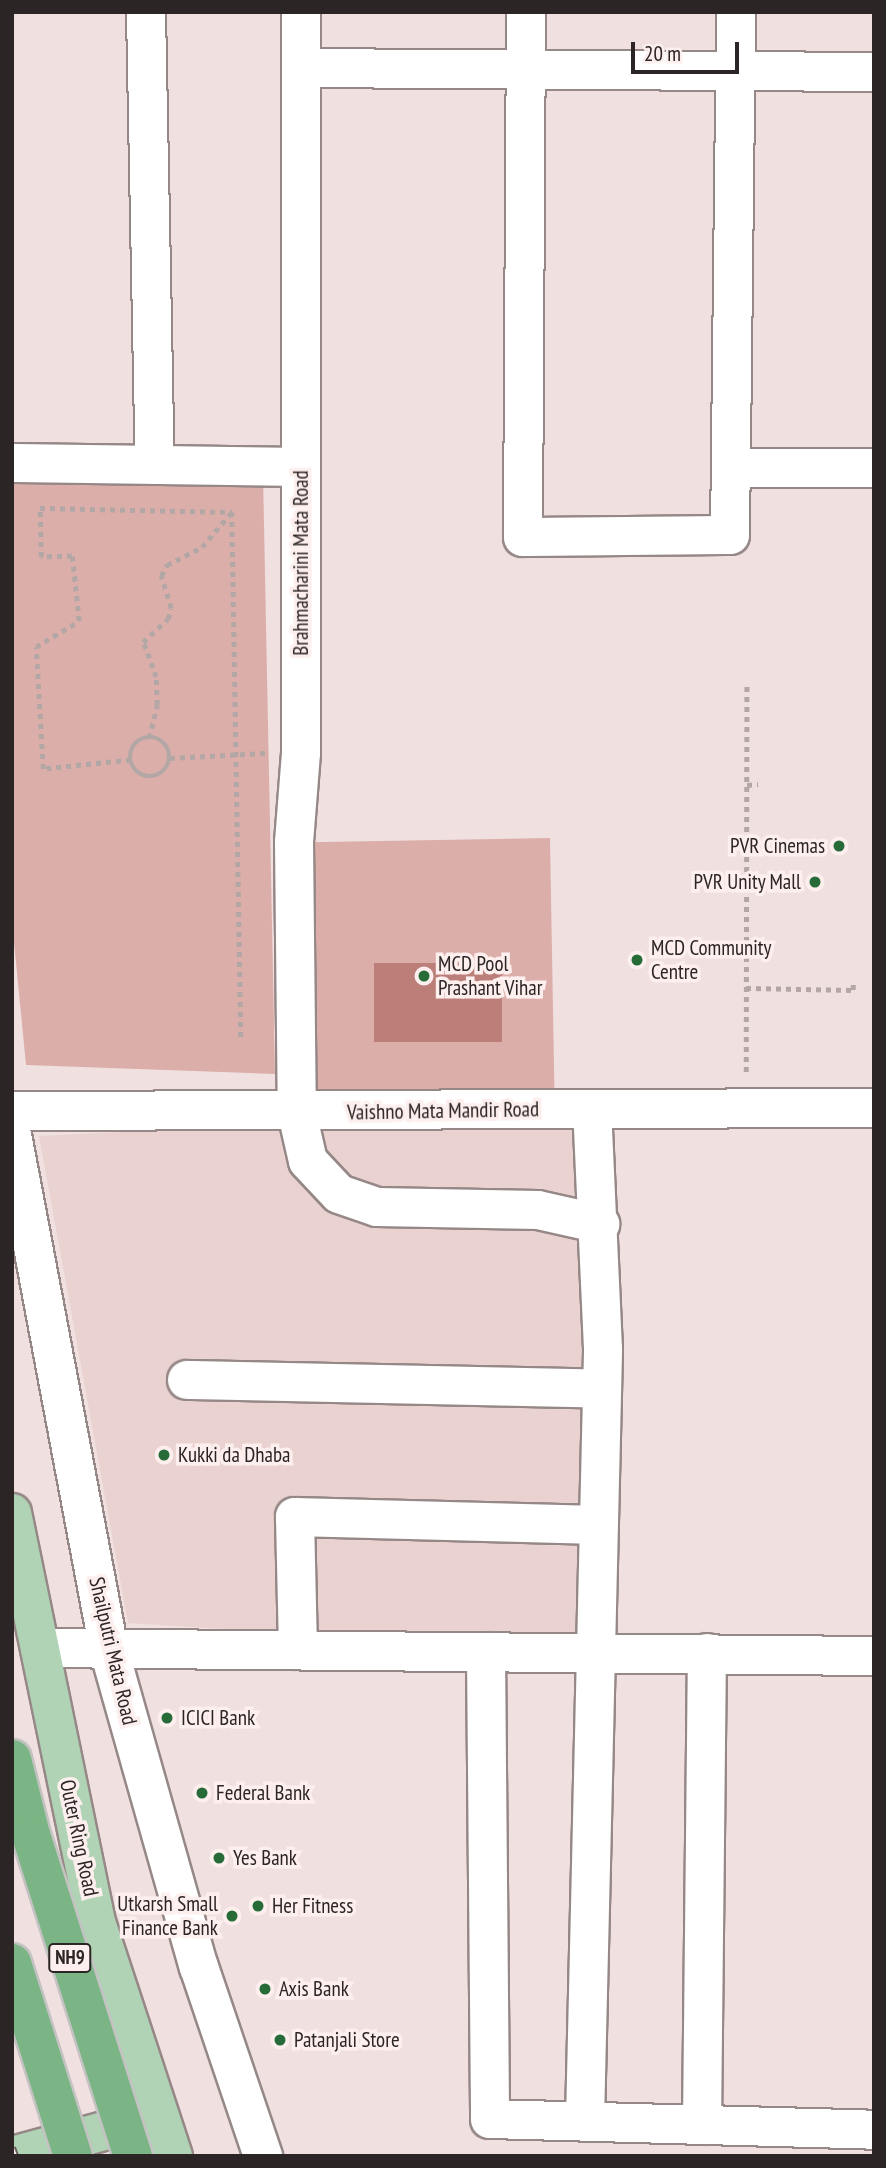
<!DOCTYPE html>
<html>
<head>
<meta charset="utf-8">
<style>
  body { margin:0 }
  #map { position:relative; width:886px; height:2168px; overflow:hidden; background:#f0e1e0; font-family:"PT Sans Narrow",sans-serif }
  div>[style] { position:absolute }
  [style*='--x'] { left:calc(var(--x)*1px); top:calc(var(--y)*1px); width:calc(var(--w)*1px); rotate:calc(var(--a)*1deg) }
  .built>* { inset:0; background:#e9d2d0 }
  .green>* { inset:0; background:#dbaeaa; transform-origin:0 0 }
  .water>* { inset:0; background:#bc7e79; transform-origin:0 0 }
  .path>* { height:4.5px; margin-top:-2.25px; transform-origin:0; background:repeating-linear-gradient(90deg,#b3a7a6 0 5px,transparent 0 10px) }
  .path>.ring { margin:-2.25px; padding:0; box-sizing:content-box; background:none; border:4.5px solid #b3a7a6; border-radius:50% }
  .roads { filter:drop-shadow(2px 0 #958887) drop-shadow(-2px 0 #958887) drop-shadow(0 2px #958887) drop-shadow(0 -2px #958887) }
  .minor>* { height:38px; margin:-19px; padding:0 19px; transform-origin:19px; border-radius:19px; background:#fff }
  .major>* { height:38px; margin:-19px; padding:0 19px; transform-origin:19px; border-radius:19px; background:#b0d3b6 }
  .rail>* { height:8px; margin-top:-4px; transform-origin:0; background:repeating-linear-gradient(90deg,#fdefed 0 16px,#675f5e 0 32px); box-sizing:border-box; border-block:2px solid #675f5e }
  .bridges { filter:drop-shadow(2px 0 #c4c2c2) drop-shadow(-2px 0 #c4c2c2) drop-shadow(0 2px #c4c2c2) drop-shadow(0 -2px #c4c2c2) }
  .highway-bridge>* { height:38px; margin:-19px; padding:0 19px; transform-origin:19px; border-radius:19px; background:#7cb585 }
  .dots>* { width:19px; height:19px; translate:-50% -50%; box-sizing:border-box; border:4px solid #fdefed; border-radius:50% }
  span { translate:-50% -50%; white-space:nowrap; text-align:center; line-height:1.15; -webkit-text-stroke:7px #fdefed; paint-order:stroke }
  .shield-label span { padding:2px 5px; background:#fdefed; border:2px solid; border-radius:5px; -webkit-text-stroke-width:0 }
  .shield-label { font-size:19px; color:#2b2625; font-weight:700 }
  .street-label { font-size:21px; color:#2b2625 }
  .poi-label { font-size:21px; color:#2b2625 }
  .right { translate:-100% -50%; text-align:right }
  .left { translate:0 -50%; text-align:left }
  .frame { position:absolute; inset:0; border:14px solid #2b2625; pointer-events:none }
  .scale { position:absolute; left:631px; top:42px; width:108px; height:32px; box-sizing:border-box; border:4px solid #2b2625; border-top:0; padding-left:9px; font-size:21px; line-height:24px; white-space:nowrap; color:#2b2625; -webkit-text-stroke:5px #fdefed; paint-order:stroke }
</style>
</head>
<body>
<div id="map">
  <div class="built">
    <i style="clip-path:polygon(605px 1108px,606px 1653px,128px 1623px,39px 1136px)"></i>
  </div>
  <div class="green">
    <i style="clip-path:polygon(12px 472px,263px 474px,275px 1074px,26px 1065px,12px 922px)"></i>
    <i style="left:550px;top:838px;width:271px;height:256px;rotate:89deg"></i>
  </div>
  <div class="water">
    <i style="left:374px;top:963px;width:128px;height:79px"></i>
  </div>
  <div class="path">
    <i class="ring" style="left:130px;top:737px;width:35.5px;height:35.5px"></i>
    <i style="--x:149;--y:738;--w:34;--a:-76"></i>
    <i style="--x:157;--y:705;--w:28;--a:-92"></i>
    <i style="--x:156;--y:677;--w:37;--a:-110"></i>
    <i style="--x:143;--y:642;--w:34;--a:-43"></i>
    <i style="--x:168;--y:619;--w:11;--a:-75"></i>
    <i style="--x:171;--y:608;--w:34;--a:-107"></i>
    <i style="--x:161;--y:576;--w:13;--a:-61"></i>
    <i style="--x:167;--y:565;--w:39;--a:-27"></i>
    <i style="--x:202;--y:547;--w:45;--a:-49.5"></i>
    <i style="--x:170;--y:758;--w:95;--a:-3"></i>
    <i style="--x:131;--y:760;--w:88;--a:174.2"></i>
    <i style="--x:43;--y:769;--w:122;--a:-93.3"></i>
    <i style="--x:36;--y:647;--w:50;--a:-31.2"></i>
    <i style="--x:79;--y:621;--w:65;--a:-96.1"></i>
    <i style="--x:72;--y:556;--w:31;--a:178"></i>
    <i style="--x:41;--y:557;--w:49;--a:-91.2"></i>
    <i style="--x:40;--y:508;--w:192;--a:1.2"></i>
    <i style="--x:232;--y:512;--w:526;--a:89.02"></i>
    <i style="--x:747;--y:785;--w:11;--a:-5"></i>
    <i style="--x:746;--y:988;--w:107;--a:1.1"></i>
    <i style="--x:853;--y:990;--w:8;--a:-90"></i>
    <i style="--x:746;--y:1072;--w:388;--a:-89.9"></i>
  </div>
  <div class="roads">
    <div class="minor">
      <i style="--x:146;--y:12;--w:453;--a:88.9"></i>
      <i style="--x:301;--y:12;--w:741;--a:90"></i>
      <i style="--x:301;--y:753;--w:89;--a:94.5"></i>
      <i style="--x:294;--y:842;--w:271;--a:89.4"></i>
      <i style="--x:297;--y:1113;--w:49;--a:77.1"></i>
      <i style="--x:308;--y:1161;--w:45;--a:46.8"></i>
      <i style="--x:339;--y:1194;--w:40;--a:18.9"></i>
      <i style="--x:377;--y:1207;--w:161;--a:1.1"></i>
      <i style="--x:538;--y:1210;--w:64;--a:12.7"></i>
      <i style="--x:526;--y:12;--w:525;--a:90.33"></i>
      <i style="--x:523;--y:537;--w:207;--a:-0.6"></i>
      <i style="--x:730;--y:535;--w:523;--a:-89.34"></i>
      <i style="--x:301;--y:68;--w:573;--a:0.4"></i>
      <i style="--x:12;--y:463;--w:289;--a:0.8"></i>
      <i style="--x:733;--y:468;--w:141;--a:0"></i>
      <i style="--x:12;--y:1111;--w:862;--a:-0.2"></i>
      <i style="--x:12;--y:1135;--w:524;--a:79.33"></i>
      <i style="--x:109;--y:1650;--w:330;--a:74.2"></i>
      <i style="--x:199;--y:1967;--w:200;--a:71.3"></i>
      <i style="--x:187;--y:1380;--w:413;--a:1.2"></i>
      <i style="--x:40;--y:1648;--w:834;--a:0.55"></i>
      <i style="--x:298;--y:1650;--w:133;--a:-91.3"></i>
      <i style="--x:295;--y:1517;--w:304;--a:1.5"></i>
      <i style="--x:486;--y:1652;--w:467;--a:89.5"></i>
      <i style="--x:490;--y:2119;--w:384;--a:1.6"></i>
      <i style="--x:585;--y:2121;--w:772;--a:-88.66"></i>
      <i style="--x:603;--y:1349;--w:240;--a:-92.6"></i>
      <i style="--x:702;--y:2125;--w:472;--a:-89.4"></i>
    </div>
    <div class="major">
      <i style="--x:12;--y:1513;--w:414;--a:78.4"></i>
      <i style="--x:95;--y:1919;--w:250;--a:71.8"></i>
      <i style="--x:12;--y:2156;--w:149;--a:-15.2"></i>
    </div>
  </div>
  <div class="rail">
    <i style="--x:12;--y:2148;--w:9;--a:69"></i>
  </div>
  <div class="bridges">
    <div class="highway-bridge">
      <i style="--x:12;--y:1759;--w:78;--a:76"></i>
      <i style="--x:31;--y:1835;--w:337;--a:72.4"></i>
      <i style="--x:12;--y:1963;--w:202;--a:72.5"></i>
    </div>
  </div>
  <div class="dots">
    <i style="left:839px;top:846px;background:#276c38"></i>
    <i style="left:815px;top:882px;background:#276c38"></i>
    <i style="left:637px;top:960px;background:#276c38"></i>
    <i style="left:424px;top:976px;background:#276c38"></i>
    <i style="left:164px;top:1455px;background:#276c38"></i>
    <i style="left:167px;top:1718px;background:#276c38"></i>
    <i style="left:202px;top:1793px;background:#276c38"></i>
    <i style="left:219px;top:1858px;background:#276c38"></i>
    <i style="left:258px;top:1906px;background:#276c38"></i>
    <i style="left:232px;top:1916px;background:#276c38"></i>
    <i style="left:265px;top:1989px;background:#276c38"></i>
    <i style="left:280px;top:2040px;background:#276c38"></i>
  </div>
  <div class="shield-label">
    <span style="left:70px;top:1958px">NH9</span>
  </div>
  <div class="street-label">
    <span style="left:301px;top:563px;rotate:-90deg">Brahmacharini Mata Road</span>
    <span style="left:443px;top:1111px;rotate:-1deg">Vaishno Mata Mandir Road</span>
    <span style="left:113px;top:1651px;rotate:77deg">Shailputri Mata Road</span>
    <span style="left:79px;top:1838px;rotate:78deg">Outer Ring Road</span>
  </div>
  <div class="poi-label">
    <span class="right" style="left:825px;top:846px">PVR Cinemas</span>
    <span class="right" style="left:801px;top:882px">PVR Unity Mall</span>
    <span class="left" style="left:651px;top:960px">MCD Community<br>Centre</span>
    <span class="left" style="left:438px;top:976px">MCD Pool<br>Prashant Vihar</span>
    <span class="left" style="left:178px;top:1455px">Kukki da Dhaba</span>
    <span class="left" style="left:181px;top:1718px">ICICI Bank</span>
    <span class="left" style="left:216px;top:1793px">Federal Bank</span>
    <span class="left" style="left:233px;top:1858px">Yes Bank</span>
    <span class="right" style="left:218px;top:1916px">Utkarsh Small<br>Finance Bank</span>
    <span class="left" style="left:272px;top:1906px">Her Fitness</span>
    <span class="left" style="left:279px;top:1989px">Axis Bank</span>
    <span class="left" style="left:294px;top:2040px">Patanjali Store</span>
  </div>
  <div class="frame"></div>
  <div class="scale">20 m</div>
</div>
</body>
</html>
